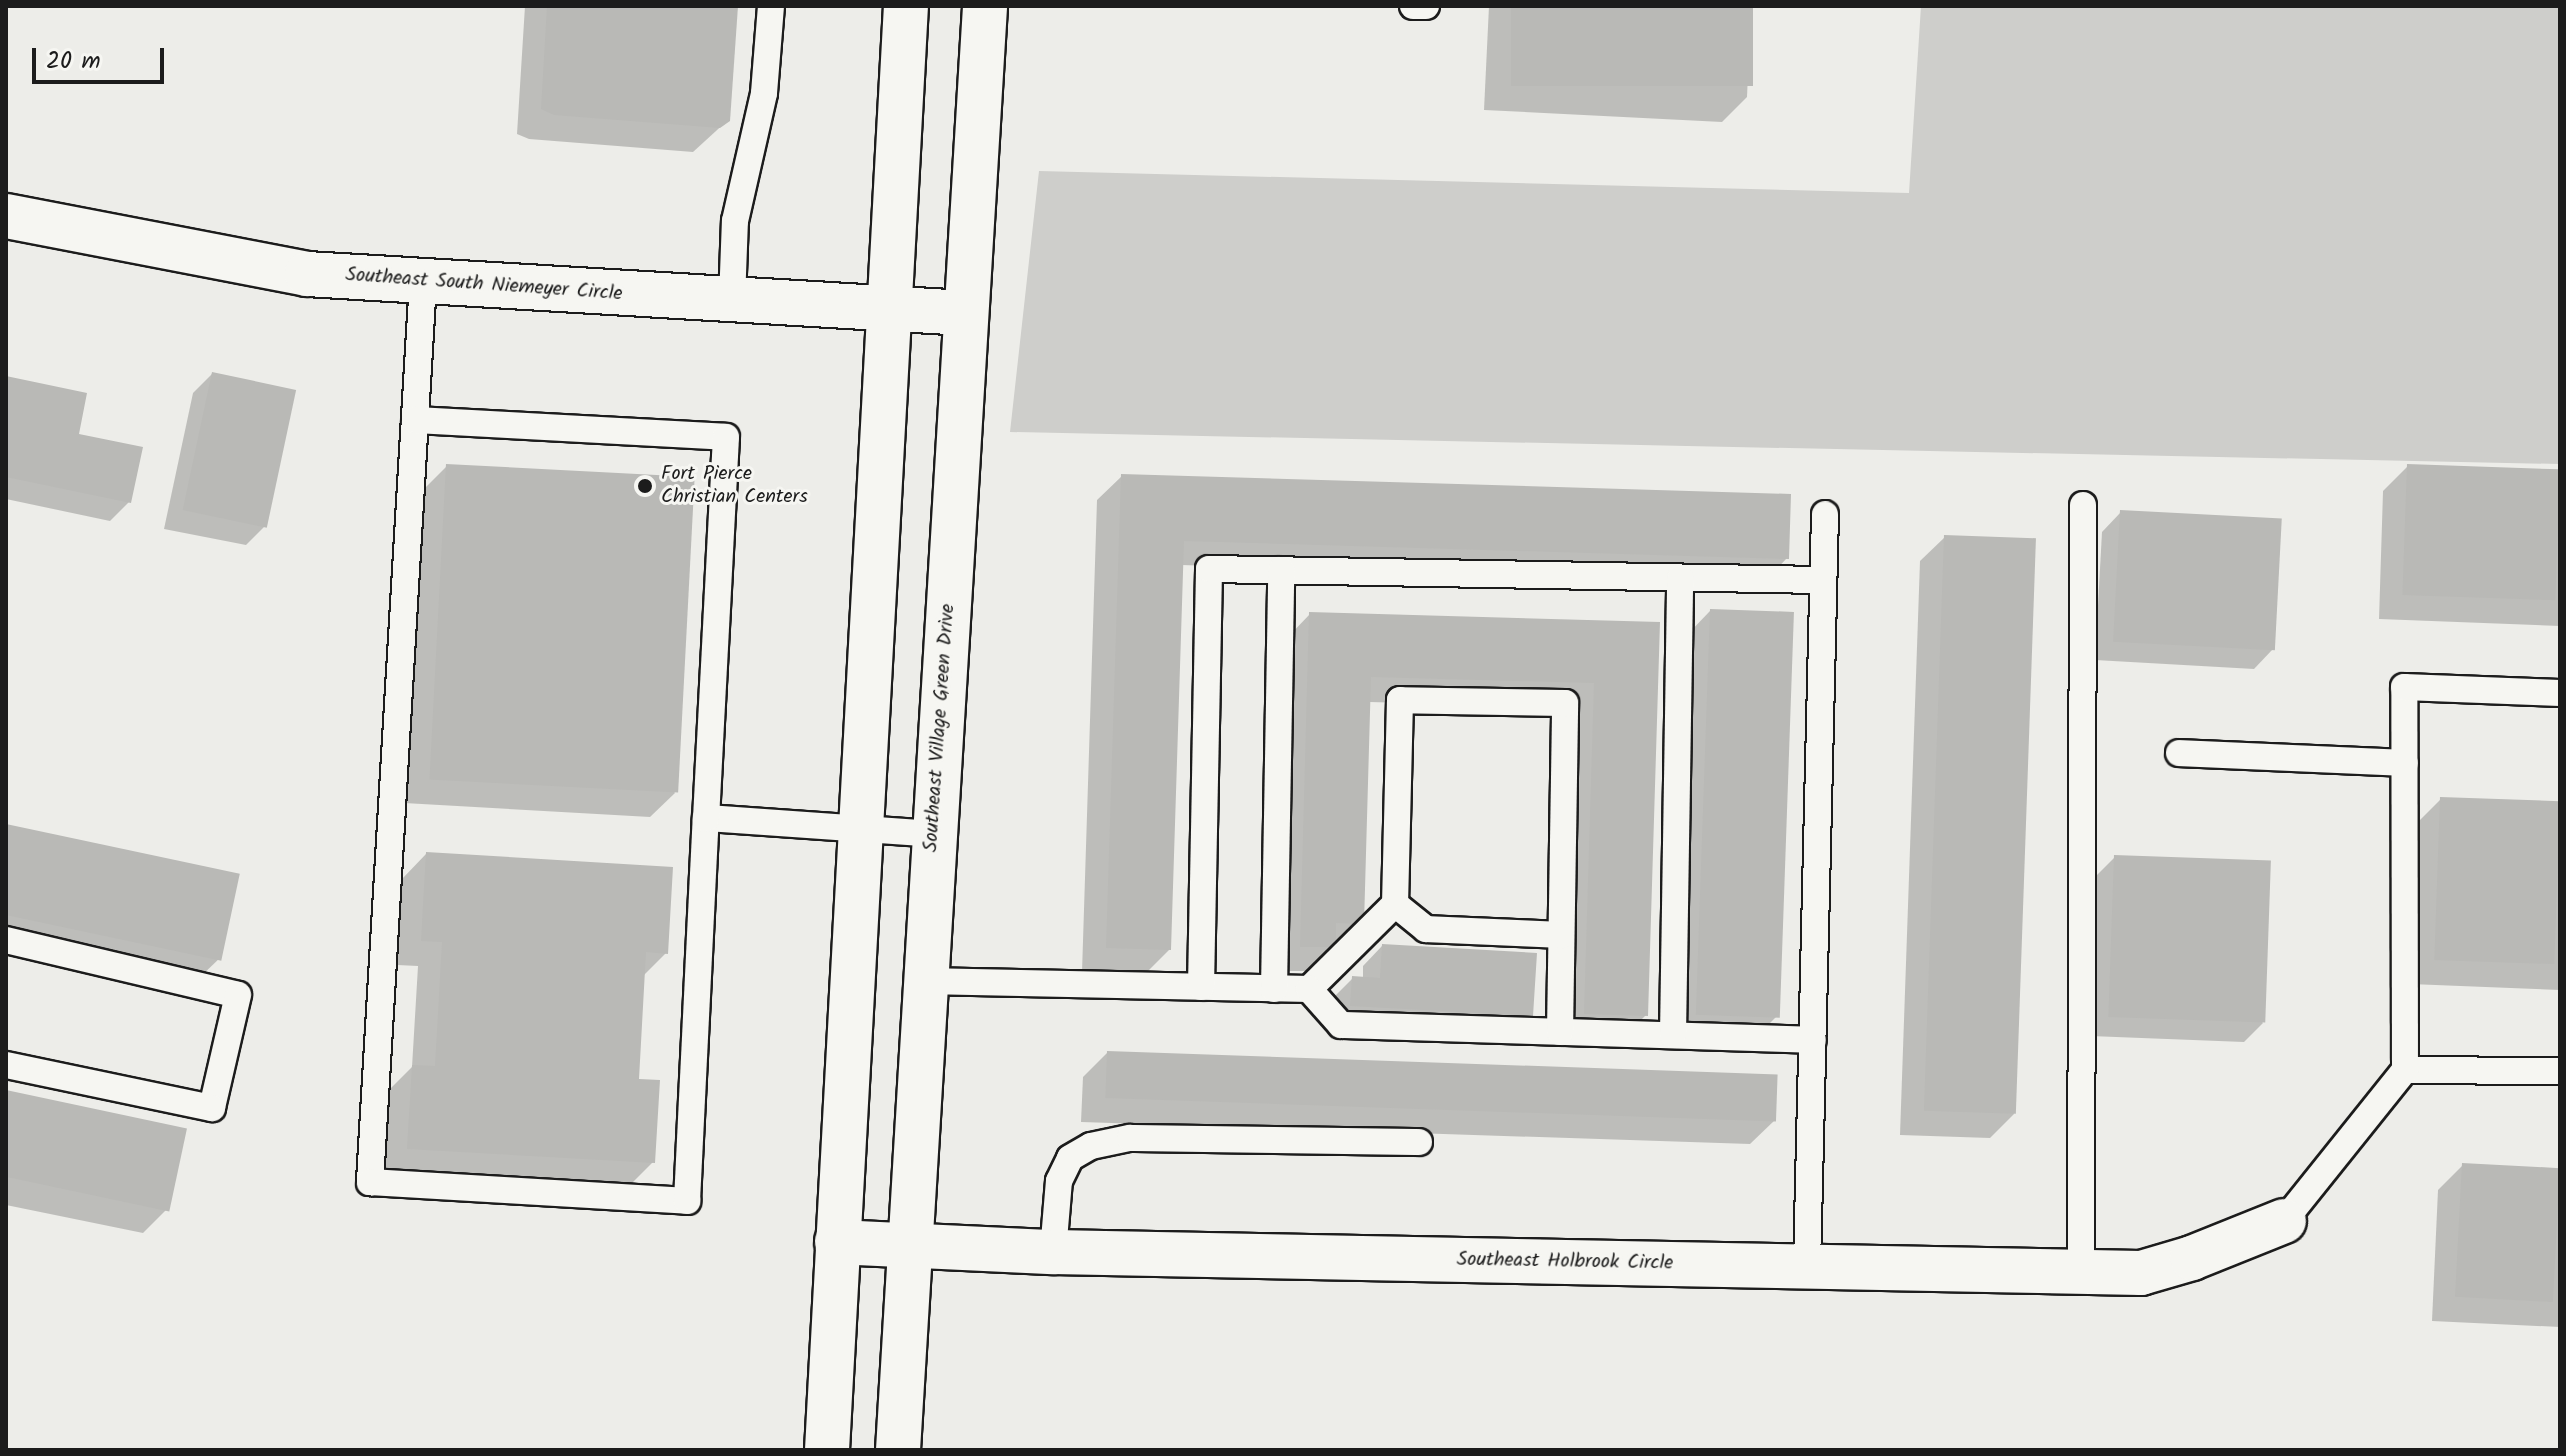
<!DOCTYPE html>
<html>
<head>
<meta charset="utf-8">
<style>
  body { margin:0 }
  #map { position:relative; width:2566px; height:1456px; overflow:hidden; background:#edede9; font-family:Kalam,sans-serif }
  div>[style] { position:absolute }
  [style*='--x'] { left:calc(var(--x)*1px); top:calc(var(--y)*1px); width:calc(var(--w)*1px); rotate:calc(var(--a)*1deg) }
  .green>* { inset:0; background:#cececb }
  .shadow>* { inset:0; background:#0003 }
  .building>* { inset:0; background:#b9b9b6; transform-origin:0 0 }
  .roads { filter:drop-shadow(2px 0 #1c1c1c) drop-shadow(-2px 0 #1c1c1c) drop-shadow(0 2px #1c1c1c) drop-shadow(0 -2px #1c1c1c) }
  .service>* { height:26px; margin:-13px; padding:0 13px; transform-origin:13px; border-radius:13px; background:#f6f6f2 }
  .minor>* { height:44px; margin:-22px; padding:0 22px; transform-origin:22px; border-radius:22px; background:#f6f6f2 }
  .tertiary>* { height:44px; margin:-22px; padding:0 22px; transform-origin:22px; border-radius:22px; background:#f6f6f2 }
  .dots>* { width:22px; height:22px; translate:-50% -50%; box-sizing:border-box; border:4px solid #f6f6f2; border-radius:50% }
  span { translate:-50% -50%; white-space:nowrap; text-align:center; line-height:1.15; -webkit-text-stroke:6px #f6f6f2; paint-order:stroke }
  .street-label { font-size:20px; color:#1c1c1c }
  .poi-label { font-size:20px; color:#1c1c1c }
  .left { translate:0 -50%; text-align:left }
  .frame { position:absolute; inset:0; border:8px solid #1c1c1c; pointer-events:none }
  .scale { position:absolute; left:32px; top:48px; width:132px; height:36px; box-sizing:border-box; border:4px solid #1c1c1c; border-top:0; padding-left:10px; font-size:24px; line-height:28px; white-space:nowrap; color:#1c1c1c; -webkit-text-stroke:6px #f6f6f2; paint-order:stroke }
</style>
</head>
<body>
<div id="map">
  <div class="green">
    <i style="clip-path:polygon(1921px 6px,2560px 6px,2560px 464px,1010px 432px,1039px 171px,1909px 193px)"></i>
  </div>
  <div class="shadow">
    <i style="clip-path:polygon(525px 6px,736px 6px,728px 120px,693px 152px,529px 139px,517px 134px)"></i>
    <i style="clip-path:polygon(1489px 6px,1751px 6px,1747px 97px,1722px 122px,1484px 110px)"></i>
    <i style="clip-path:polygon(212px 374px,265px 526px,246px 545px,164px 529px,193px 393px)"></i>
    <i style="clip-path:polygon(6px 378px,77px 435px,129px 502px,110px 521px,6px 499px)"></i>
    <i style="clip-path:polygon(447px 466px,675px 793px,650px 817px,404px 803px,422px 491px)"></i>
    <i style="clip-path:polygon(2408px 466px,2560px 471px,2560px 626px,2379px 619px,2383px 491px)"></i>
    <i style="clip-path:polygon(1122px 476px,1787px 558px,1763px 583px,1181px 565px,1169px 950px,1145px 974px,1082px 972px,1097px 500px)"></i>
    <i style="clip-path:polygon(2121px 512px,2273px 649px,2254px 669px,2095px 660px,2102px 532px)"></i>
    <i style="clip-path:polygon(1945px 537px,2014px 1114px,1990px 1138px,1900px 1135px,1920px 561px)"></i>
    <i style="clip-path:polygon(1710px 611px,1776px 1017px,1752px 1041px,1671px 1039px,1686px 636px)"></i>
    <i style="clip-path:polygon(1310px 614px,1658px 624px,1646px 1015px,1621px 1040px,1560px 1038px,1570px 707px,1369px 702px,1362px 923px,1309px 971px,1276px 971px,1286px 639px)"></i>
    <i style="clip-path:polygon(2441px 799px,2560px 804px,2560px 990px,2410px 984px,2416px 824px)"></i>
    <i style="clip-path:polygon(6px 826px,222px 956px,197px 980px,6px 942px)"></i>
    <i style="clip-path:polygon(426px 854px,666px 953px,642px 977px,637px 1081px,653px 1162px,629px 1186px,383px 1173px,388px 1091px,412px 1067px,418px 966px,397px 965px,402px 879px)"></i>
    <i style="clip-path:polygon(2115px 857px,2263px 1023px,2244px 1042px,2090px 1036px,2096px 876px)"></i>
    <i style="clip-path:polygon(1382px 946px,1531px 1015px,1512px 1034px,1332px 1025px,1334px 997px,1353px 978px,1363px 979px,1363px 966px)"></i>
    <i style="clip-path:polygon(1107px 1053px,1775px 1120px,1750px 1144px,1081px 1122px,1083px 1077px)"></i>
    <i style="clip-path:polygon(6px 1092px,168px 1208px,143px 1233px,6px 1205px)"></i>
    <i style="clip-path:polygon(2463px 1165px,2560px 1170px,2560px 1327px,2432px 1321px,2438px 1190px)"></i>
  </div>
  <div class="building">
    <i style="clip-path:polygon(547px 6px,738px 6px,730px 121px,720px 128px,554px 115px,541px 109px)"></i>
    <i style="left:1511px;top:6px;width:242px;height:80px"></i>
    <i style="left:212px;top:372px;width:86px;height:141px;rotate:12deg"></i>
    <i style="clip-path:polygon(6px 376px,87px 393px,79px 434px,143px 447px,131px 503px,6px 477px)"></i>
    <i style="left:446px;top:464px;width:249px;height:316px;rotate:3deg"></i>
    <i style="left:2407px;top:464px;width:153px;height:131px;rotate:2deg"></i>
    <i style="clip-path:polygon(1121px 474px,1791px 494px,1789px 559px,1184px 541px,1171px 950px,1106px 948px)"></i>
    <i style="left:2120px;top:510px;width:162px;height:132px;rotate:3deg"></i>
    <i style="left:1944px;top:535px;width:92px;height:576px;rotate:2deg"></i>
    <i style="left:1710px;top:609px;width:84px;height:406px;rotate:2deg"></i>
    <i style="clip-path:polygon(1309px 612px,1660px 622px,1648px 1016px,1584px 1014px,1594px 683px,1371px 677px,1364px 924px,1336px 923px,1336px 947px,1300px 947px)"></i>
    <i style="left:2440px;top:797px;width:120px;height:163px;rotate:2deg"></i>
    <i style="left:6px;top:824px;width:239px;height:89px;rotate:12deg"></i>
    <i style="clip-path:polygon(426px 852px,673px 867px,668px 954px,646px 952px,639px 1079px,660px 1080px,655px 1163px,407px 1149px,412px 1065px,435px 1066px,442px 942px,421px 941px)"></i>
    <i style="left:2114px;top:855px;width:157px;height:162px;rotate:2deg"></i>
    <i style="clip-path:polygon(1382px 944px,1537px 953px,1533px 1016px,1350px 1006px,1352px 976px,1380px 978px)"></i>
    <i style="left:1107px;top:1051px;width:671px;height:47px;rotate:2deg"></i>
    <i style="left:6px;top:1090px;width:185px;height:85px;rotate:12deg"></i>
    <i style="left:2462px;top:1163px;width:98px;height:134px;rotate:3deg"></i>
  </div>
  <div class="roads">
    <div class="service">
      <i style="--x:1413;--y:6;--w:13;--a:0"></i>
      <i style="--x:423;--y:281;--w:903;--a:93.37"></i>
      <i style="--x:370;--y:1182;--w:318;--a:3.4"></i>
      <i style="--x:687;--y:1201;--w:383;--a:-87.2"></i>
      <i style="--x:706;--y:818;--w:229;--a:4"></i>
      <i style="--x:732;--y:301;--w:80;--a:-87.9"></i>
      <i style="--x:735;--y:221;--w:131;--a:-77.2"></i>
      <i style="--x:764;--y:93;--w:87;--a:-85.4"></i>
      <i style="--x:415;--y:420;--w:311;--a:3.1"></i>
      <i style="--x:726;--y:437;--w:382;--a:93"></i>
      <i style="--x:2179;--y:753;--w:226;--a:2.5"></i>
      <i style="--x:6;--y:940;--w:238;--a:13.3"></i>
      <i style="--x:238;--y:995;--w:116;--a:103"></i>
      <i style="--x:212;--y:1108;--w:210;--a:-168.2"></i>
      <i style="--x:925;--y:981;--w:384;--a:1.2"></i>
      <i style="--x:1309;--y:989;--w:121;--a:-44.7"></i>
      <i style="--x:1201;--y:987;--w:418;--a:-88.9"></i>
      <i style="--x:1209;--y:569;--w:614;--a:1.03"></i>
      <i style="--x:1274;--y:989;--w:419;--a:-89"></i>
      <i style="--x:1309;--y:989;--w:48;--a:48.4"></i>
      <i style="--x:1341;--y:1025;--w:472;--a:1.8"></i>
      <i style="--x:1560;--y:1032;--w:329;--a:-89.1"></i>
      <i style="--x:1565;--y:703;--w:165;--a:-179"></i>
      <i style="--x:1400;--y:700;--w:204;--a:91.4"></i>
      <i style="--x:1395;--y:904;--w:40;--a:39"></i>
      <i style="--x:1426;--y:929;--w:135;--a:2.5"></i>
      <i style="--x:1673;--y:1035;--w:457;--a:-89.1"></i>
      <i style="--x:2405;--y:1070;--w:155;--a:0.4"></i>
      <i style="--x:2284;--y:1221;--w:193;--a:-51.3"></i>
      <i style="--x:2405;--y:1070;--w:383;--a:-90.1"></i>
      <i style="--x:2404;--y:687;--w:156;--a:2.2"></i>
      <i style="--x:1053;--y:1252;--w:71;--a:-85.2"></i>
      <i style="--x:1059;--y:1181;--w:25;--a:-64"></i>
      <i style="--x:1070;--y:1158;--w:24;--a:-30"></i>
      <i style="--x:1091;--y:1146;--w:40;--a:-12"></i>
      <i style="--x:1130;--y:1138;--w:289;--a:0.8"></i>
      <i style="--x:1807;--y:1266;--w:752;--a:-88.63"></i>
      <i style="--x:2081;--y:1272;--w:767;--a:-89.85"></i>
    </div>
    <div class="minor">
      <i style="--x:6;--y:216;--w:307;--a:10.9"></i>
      <i style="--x:307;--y:274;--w:660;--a:3.39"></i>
      <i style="--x:837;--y:1242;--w:216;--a:2.7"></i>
      <i style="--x:1053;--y:1252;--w:1088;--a:1.11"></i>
      <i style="--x:2141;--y:1273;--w:53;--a:-16.4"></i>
      <i style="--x:2192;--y:1258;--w:99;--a:-21.9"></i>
    </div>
    <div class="tertiary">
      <i style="--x:827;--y:1450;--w:1446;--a:-86.87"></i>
      <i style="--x:898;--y:1450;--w:1447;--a:-86.55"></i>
    </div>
  </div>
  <div class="dots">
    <i style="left:645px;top:486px;background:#1c1c1c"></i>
  </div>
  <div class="street-label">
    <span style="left:484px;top:285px;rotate:4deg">Southeast South Niemeyer Circle</span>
    <span style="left:940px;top:728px;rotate:-86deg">Southeast Village Green Drive</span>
    <span style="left:1565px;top:1262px;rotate:1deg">Southeast Holbrook Circle</span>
  </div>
  <div class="poi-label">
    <span class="left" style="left:661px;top:486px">Fort Pierce<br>Christian Centers</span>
  </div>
  <div class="frame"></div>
  <div class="scale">20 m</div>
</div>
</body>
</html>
